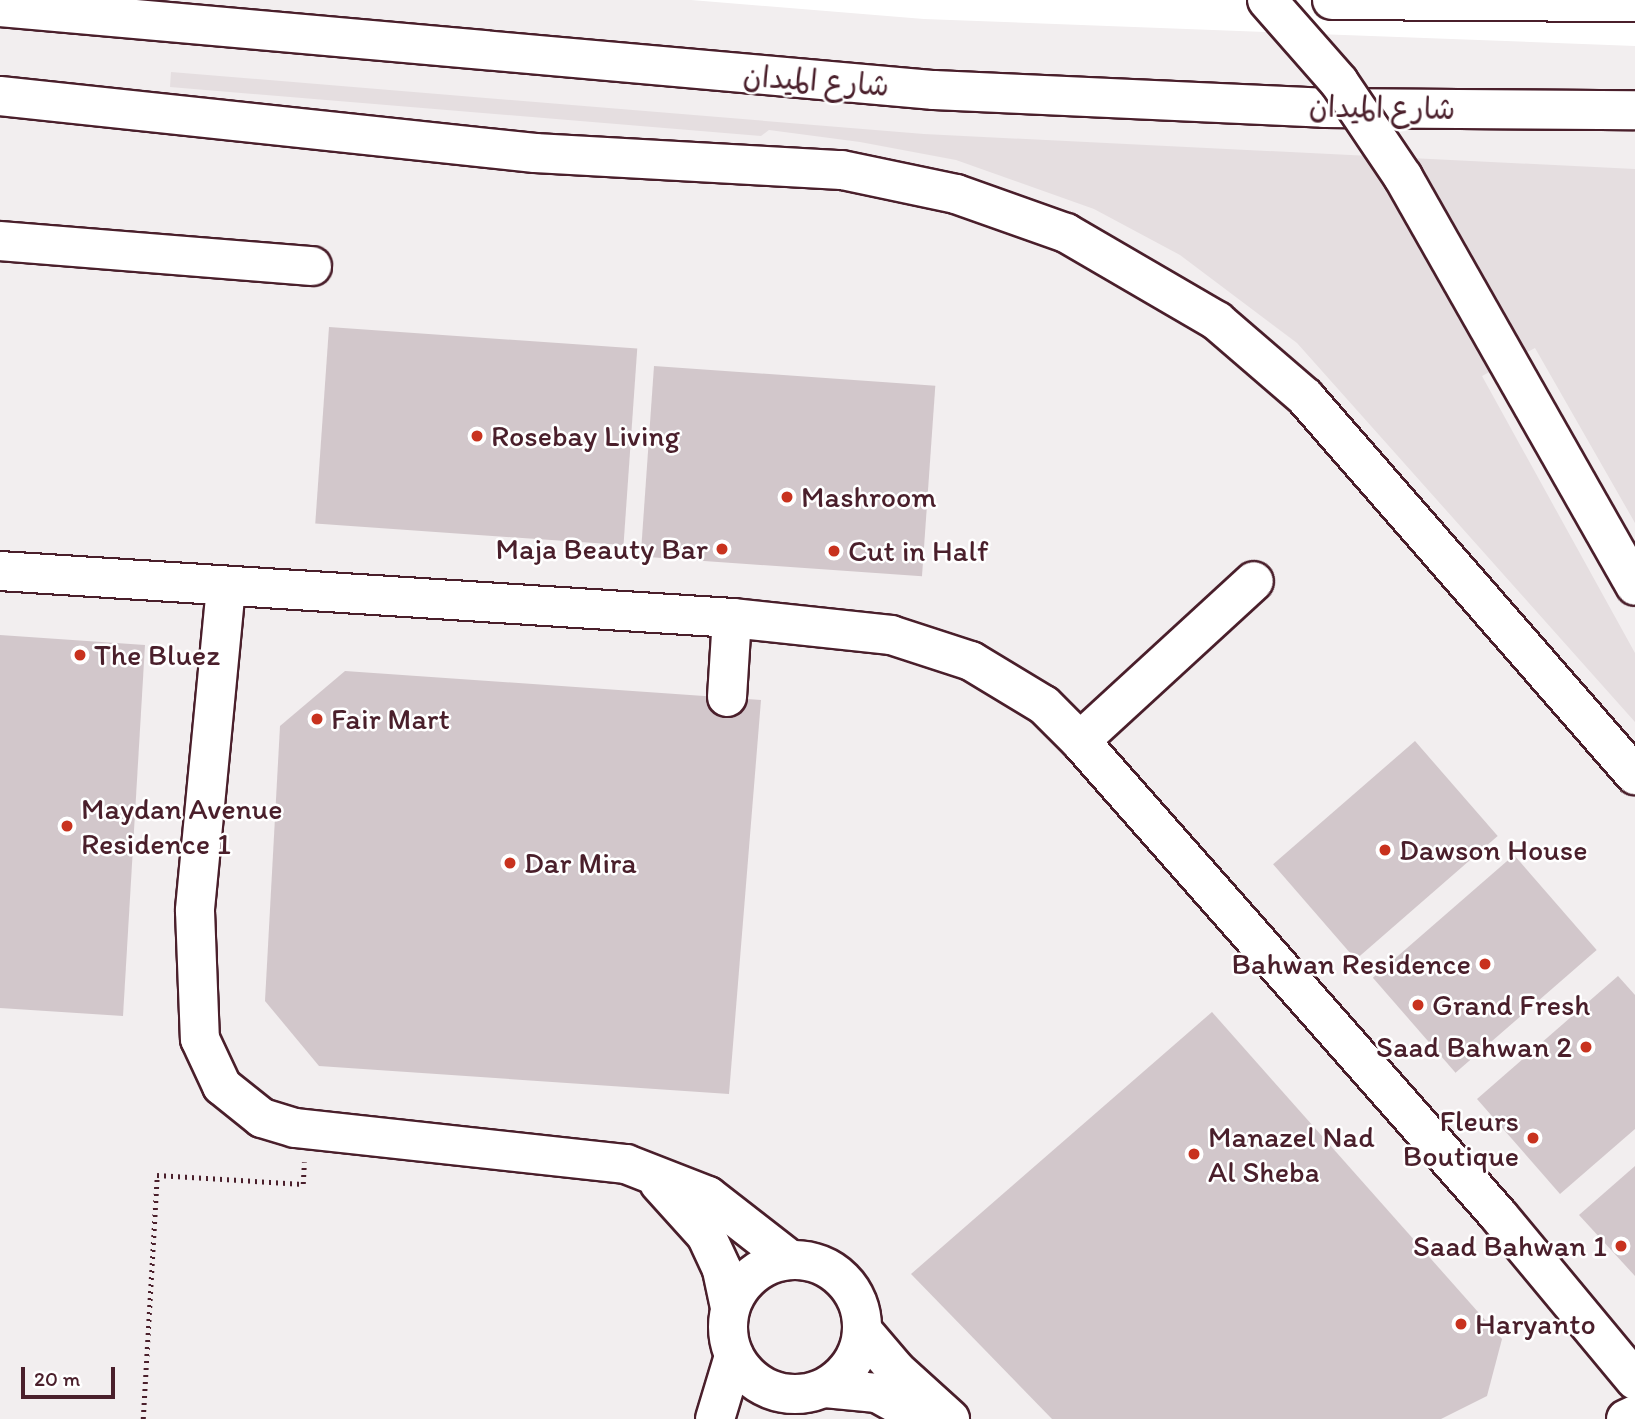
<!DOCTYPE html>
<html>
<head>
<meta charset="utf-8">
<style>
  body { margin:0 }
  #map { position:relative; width:1635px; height:1419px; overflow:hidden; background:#fff; font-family:Itim,"Playpen Sans Arabic",sans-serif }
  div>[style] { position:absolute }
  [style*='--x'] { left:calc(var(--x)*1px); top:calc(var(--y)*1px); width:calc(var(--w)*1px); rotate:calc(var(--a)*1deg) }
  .built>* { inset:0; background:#f2eeef }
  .green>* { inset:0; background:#e5dee0 }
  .building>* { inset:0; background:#d2c7cb; transform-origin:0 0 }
  .path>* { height:4.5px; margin-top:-2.25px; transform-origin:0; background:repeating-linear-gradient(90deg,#4a1f2b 0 2px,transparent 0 7px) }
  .roads { filter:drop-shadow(2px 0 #4a1f2b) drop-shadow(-2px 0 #4a1f2b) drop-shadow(0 2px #4a1f2b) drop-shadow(0 -2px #4a1f2b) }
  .minor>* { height:38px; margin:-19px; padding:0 19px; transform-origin:19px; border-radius:19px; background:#fff }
  .minor>.ring { margin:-19px; padding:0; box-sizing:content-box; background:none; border:38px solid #fff; border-radius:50% }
  .major>* { height:38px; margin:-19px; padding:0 19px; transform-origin:19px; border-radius:19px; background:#fff }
  .bridges { filter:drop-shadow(2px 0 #4a1f2b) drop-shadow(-2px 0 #4a1f2b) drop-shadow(0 2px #4a1f2b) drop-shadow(0 -2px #4a1f2b) }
  .major-bridge>* { height:38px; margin:-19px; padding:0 19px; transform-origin:19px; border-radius:19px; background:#fff }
  .dots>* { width:19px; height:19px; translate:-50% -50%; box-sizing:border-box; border:4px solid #fff; border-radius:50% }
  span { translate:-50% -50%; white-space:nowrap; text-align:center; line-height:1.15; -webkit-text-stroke:5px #fff; paint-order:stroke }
  .street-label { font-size:30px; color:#4a1f2b }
  .poi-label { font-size:30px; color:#4a1f2b }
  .left { translate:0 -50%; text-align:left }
  .right { translate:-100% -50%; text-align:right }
  .scale { position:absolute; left:21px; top:1367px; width:94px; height:32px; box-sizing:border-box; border:4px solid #4a1f2b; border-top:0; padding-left:9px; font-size:21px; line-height:24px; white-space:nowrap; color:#4a1f2b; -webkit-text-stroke:5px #fff; paint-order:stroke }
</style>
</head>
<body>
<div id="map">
  <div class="built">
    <i style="clip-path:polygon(0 0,691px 0,924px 19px,1635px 46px,1635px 1419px,0 1419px)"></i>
  </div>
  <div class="green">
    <i style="clip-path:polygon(171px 72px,924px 134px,1635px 169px,1635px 523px,1535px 348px,1482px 376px,1635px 653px,1635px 722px,1297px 343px,1180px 255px,1094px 209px,956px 160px,860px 142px,769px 130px,761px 136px,170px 87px)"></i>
  </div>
  <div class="building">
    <i style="left:329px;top:327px;width:309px;height:197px;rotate:4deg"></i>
    <i style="left:654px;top:366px;width:282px;height:191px;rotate:4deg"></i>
    <i style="clip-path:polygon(0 635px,145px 645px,123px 1016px,0 1008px)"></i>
    <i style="clip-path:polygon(345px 671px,761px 700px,729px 1094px,319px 1066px,265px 1001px,280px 726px)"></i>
    <i style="left:1415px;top:741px;width:126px;height:188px;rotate:49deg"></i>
    <i style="left:1514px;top:855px;width:126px;height:187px;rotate:49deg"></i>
    <i style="clip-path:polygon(1618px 976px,1635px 995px,1635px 1129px,1560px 1194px,1477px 1099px)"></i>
    <i style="clip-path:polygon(1212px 1012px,1502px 1339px,1487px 1396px,1441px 1419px,1052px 1419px,911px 1274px)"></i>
    <i style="clip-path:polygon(1635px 1166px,1635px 1276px,1579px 1215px)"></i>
  </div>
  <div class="path">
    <i style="--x:143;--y:1419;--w:244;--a:-86.7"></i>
    <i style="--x:157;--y:1175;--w:146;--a:3.5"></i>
    <i style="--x:303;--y:1184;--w:22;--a:-87"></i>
  </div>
  <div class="roads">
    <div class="minor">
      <i style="--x:0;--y:241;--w:313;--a:4.6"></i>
      <i style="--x:0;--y:571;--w:734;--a:3.67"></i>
      <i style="--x:732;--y:618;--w:160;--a:6.1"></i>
      <i style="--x:891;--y:635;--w:84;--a:18"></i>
      <i style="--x:971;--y:661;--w:85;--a:31.1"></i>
      <i style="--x:1044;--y:705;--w:51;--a:45"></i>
      <i style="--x:1080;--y:741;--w:633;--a:48.58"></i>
      <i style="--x:1499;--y:1216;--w:213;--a:50.3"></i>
      <i style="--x:226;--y:587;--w:325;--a:95.5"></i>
      <i style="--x:195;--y:911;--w:128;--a:87.8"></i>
      <i style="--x:200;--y:1039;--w:52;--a:64.9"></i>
      <i style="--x:222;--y:1086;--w:51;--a:38.7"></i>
      <i style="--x:262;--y:1118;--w:34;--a:17"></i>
      <i style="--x:295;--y:1128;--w:333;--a:6.2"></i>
      <i style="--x:626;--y:1164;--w:88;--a:21.3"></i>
      <i style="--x:708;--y:1196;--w:103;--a:37.9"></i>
      <i style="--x:727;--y:697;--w:79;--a:-86.4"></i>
      <i style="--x:1080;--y:741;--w:236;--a:-42.6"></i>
      <i style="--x:659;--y:1183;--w:70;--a:47.9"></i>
      <i style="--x:706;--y:1235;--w:38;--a:65"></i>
      <i style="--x:722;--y:1270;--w:39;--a:78"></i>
      <i class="ring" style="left:728px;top:1260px;width:96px;height:96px"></i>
      <i style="--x:862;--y:1330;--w:52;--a:49.6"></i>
      <i style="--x:896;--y:1370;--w:73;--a:42.2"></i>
      <i style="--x:825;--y:1388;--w:52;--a:5.5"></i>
      <i style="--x:877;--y:1393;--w:54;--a:29"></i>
      <i style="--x:715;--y:1419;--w:66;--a:-73.2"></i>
      <i style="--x:1626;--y:1419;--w:10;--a:-24"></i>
    </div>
    <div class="major">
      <i style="--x:1332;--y:0;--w:303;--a:0.4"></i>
      <i style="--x:0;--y:7;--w:938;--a:5.08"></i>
      <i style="--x:934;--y:90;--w:390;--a:2.6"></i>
      <i style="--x:1324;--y:108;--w:311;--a:0.4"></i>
      <i style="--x:0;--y:96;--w:538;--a:6.08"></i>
      <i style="--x:535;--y:153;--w:307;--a:3.2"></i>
      <i style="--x:842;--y:170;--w:116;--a:11.9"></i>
      <i style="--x:956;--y:194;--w:117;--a:19.5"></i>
      <i style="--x:1066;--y:233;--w:175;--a:30.2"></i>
      <i style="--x:1217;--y:321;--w:116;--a:40.8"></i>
      <i style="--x:1305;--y:397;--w:502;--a:48.88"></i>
    </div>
  </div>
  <div class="bridges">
    <div class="major-bridge">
      <i style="--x:1267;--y:0;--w:109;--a:48.7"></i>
      <i style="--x:1339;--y:82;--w:115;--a:56"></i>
      <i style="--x:1403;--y:177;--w:470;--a:60.4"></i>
    </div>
  </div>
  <div class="dots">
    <i style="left:477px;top:436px;background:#c8321e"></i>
    <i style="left:787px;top:497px;background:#c8321e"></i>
    <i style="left:722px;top:549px;background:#c8321e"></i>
    <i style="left:834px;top:551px;background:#c8321e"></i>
    <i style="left:80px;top:655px;background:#c8321e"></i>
    <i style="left:317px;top:719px;background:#c8321e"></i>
    <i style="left:67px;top:826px;background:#c8321e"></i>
    <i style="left:1385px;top:850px;background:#c8321e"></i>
    <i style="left:510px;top:863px;background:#c8321e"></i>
    <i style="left:1485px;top:964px;background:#c8321e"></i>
    <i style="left:1418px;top:1005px;background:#c8321e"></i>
    <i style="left:1586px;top:1047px;background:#c8321e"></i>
    <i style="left:1533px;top:1138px;background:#c8321e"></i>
    <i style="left:1194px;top:1154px;background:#c8321e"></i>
    <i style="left:1621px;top:1246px;background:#c8321e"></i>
    <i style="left:1461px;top:1324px;background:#c8321e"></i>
  </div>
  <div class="street-label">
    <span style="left:816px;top:81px;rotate:4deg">شارع الميدان</span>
    <span style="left:1382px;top:108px;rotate:1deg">شارع الميدان</span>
  </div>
  <div class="poi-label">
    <span class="left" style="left:491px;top:436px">Rosebay Living</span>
    <span class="left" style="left:801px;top:497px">Mashroom</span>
    <span class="right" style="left:708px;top:549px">Maja Beauty Bar</span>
    <span class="left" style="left:848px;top:551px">Cut in Half</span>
    <span class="left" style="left:94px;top:655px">The Bluez</span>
    <span class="left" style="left:331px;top:719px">Fair Mart</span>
    <span class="left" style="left:81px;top:826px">Maydan Avenue<br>Residence 1</span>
    <span class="left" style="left:1399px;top:850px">Dawson House</span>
    <span class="left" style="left:524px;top:863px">Dar Mira</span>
    <span class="right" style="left:1471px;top:964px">Bahwan Residence</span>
    <span class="left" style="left:1432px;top:1005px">Grand Fresh</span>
    <span class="right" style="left:1572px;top:1047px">Saad Bahwan 2</span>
    <span class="right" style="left:1519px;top:1138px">Fleurs<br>Boutique</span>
    <span class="left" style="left:1208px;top:1154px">Manazel Nad<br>Al Sheba</span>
    <span class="right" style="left:1607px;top:1246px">Saad Bahwan 1</span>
    <span class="left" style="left:1475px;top:1324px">Haryanto</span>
  </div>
  <div class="scale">20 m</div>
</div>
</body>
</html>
